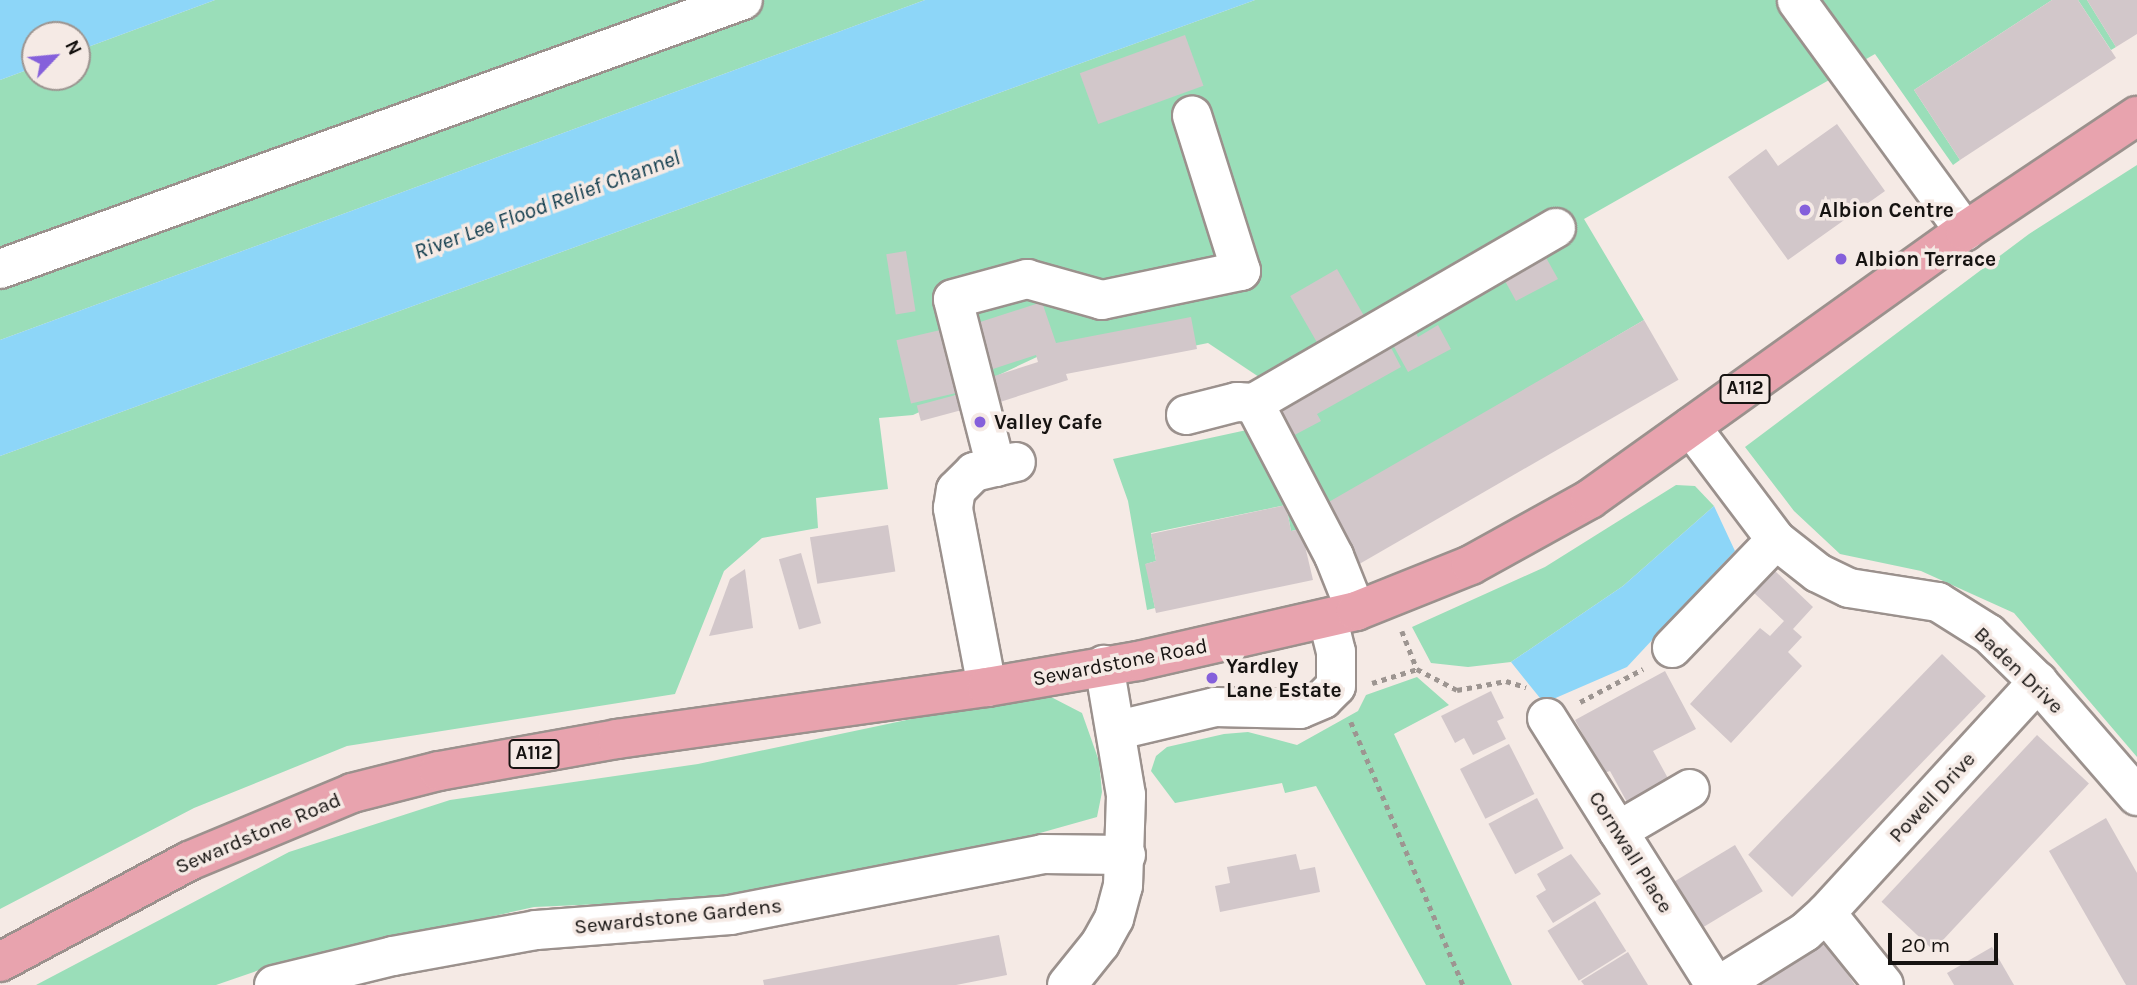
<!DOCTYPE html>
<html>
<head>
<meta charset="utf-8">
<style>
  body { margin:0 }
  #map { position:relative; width:2137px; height:985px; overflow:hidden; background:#f5eae5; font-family:Karla,sans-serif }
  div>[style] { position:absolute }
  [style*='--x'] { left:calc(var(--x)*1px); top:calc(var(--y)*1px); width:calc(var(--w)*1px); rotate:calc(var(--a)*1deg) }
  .green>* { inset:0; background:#9adeb9 }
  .water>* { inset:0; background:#8dd6f8 }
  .building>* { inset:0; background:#d2c7ca; transform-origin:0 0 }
  .path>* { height:4.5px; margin-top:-2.25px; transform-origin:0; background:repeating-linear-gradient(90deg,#9d9591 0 5px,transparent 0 10px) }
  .roads { filter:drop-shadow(2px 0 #9b918d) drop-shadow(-2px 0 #9b918d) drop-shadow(0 2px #9b918d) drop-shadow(0 -2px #9b918d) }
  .minor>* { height:38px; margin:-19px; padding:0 19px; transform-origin:19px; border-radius:19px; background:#fff }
  .major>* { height:38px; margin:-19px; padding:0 19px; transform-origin:19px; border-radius:19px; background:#e8a3ae }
  .dots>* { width:19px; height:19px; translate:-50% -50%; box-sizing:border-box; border:4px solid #f5eae5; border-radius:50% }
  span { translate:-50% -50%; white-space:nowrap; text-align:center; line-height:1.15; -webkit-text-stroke:7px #f5eae5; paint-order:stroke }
  .shield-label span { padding:2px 5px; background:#f5eae5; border:2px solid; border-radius:5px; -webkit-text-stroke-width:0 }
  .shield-label { font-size:19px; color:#161311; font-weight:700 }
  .poi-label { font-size:21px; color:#161311; font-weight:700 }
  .left { translate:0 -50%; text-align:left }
  .street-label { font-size:21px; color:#161311 }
  .water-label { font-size:23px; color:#113c4d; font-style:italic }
  .north { position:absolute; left:21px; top:21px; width:70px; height:70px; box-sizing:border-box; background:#f5eae5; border:2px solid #9c9490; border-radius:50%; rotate:64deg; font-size:19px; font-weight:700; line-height:28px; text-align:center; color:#161311 }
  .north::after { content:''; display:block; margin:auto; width:24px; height:32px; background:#8560db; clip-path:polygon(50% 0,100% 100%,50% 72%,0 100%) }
  .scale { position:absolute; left:1888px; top:933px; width:110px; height:32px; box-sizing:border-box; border:4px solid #161311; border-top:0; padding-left:9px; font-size:21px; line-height:24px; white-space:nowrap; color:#161311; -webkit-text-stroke:5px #f5eae5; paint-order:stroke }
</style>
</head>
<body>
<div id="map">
  <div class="green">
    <i style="clip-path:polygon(215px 0,925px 0,0 340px,0 80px,35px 67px,35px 77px,77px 77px,77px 51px)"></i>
    <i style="clip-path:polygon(1255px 0,2052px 0,1914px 90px,1960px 160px,1953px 165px,1875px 54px,1584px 219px,1644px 320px,1323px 508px,1268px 383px,1208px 343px,1080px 369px,1067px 343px,913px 415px,879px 418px,888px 489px,816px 498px,818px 528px,762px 538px,724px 571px,675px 694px,347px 746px,194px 808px,0 909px,0 456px)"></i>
    <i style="clip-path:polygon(2078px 0,2087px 0,2116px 47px,2111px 50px)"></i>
    <i style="clip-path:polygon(2137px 165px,2137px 757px,2014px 613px,1921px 571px,1840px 554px,1794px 511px,1745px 447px,2029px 234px)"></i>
    <i style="clip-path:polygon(1256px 428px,1301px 529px,1291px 531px,1286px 505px,1151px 533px,1156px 561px,1146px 564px,1155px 608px,1147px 610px,1128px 501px,1113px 459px)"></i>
    <i style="clip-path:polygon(1676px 485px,1695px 486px,1714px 506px,1623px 586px,1511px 662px,1468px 667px,1431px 663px,1412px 627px,1545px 567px)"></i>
    <i style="clip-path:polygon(1417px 677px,1449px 705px,1394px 734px,1512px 985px,1426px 985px,1316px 786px,1285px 793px,1282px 783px,1175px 803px,1151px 771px,1156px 756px,1167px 747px,1224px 734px,1248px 732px,1297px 745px,1358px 711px,1366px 695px)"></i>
    <i style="clip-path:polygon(1051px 697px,1082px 713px,1099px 761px,1102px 792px,1097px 817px,902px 872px,715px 899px,534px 907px,271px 966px,216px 985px,36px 985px,289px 852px,450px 800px,698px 764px,1006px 699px)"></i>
  </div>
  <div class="water">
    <i style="clip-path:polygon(0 0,215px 0,77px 51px,77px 35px,35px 35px,35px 67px,0 80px)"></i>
    <i style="clip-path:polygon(925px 0,1255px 0,0 456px,0 340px)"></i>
    <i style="clip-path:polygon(1714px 506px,1735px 551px,1627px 667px,1544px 703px,1511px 662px,1623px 586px)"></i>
  </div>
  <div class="building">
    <i style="clip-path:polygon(2052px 0,2078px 0,2116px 58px,1960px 160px,1914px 90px)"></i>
    <i style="clip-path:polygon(2087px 0,2137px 0,2137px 34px,2116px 47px)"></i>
    <i style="left:1185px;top:35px;width:54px;height:112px;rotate:70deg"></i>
    <i style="clip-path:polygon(1837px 124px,1885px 191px,1788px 260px,1728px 177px,1766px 149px,1778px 166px)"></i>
    <i style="left:906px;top:251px;width:61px;height:20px;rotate:81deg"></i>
    <i style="clip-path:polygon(1544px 254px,1558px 279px,1516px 301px,1499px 270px)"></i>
    <i style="left:1337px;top:269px;width:64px;height:54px;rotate:60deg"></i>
    <i style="clip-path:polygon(1042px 302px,1056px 343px,1191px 317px,1197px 349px,1066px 374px,1068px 380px,997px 403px,988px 378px,1038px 362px,1036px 355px,993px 369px,977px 323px)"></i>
    <i style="left:1644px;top:320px;width:69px;height:372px;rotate:60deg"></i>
    <i style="clip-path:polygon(1411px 324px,1418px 337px,1438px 325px,1451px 349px,1408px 372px,1388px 336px)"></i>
    <i style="left:949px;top:328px;width:65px;height:54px;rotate:77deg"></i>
    <i style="clip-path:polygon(1388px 342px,1401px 367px,1317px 414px,1321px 421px,1287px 439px,1269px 407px)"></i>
    <i style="left:967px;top:392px;width:16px;height:52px;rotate:75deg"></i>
    <i style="clip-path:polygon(1286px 505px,1291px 531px,1301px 529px,1313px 580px,1156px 613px,1145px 564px,1156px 561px,1151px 534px)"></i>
    <i style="left:888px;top:525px;width:47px;height:79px;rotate:81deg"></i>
    <i style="left:801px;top:553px;width:73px;height:23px;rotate:74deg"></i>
    <i style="clip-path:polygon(745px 569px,753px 628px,709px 636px,730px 579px)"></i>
    <i style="clip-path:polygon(1774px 570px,1813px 607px,1793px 629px,1802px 637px,1788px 652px,1802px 666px,1731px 743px,1690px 704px,1760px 628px,1770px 636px,1784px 621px,1753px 592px)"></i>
    <i style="left:1942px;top:654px;width:61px;height:279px;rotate:44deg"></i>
    <i style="clip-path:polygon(1665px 671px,1696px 729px,1653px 751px,1670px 782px,1628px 804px,1610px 771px,1604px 773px,1575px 720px)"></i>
    <i style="clip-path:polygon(1491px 691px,1504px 718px,1497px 721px,1506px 739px,1473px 755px,1464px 738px,1455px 743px,1441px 716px)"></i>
    <i style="left:2037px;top:735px;width:71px;height:228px;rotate:43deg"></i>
    <i style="left:1509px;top:744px;width:56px;height:55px;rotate:63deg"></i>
    <i style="left:1537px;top:798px;width:57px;height:55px;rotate:62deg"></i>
    <i style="clip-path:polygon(2106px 818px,2137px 873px,2137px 985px,2126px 985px,2049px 851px)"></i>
    <i style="left:1735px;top:845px;width:54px;height:77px;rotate:59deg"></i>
    <i style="clip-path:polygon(1296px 854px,1300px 870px,1315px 867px,1320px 892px,1220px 912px,1215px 886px,1230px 883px,1227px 867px)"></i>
    <i style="clip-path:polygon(1571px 854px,1601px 894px,1553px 923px,1536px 896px,1546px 890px,1537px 874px)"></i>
    <i style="left:1595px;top:901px;width:59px;height:56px;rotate:58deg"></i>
    <i style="clip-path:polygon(999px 935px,1007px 975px,956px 985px,764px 985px,763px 980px)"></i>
    <i style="clip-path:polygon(1825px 942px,1855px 985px,1761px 985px,1800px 959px)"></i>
    <i style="clip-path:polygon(1992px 947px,2014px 985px,1954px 985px,1947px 973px)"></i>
    <i style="clip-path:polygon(1628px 952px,1648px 985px,1584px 985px,1581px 981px)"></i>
  </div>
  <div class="path">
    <i style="--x:1402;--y:631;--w:41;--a:68.5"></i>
    <i style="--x:1417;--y:669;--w:45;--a:27.7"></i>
    <i style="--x:1457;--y:690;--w:50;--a:-10.4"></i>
    <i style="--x:1506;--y:681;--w:21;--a:17"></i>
    <i style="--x:1372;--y:683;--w:47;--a:-17.3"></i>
    <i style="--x:1580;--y:702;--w:71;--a:-27.6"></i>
    <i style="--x:1351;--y:722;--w:286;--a:66.9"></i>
  </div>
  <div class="roads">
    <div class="minor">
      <i style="--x:1797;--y:1;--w:285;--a:53.9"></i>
      <i style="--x:0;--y:269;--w:790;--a:-19.9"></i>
      <i style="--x:1254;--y:403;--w:349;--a:-30.1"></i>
      <i style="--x:1186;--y:415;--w:53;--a:-14.3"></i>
      <i style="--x:1237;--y:402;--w:17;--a:3"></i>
      <i style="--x:1254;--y:403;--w:173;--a:62.4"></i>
      <i style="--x:1334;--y:556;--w:59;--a:68.2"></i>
      <i style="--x:1691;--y:427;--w:141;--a:53"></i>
      <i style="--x:1776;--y:540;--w:53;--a:38.2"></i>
      <i style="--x:1818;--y:573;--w:34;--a:26"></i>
      <i style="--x:1849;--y:588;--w:90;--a:8.9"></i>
      <i style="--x:1938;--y:602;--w:60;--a:32.1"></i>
      <i style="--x:1989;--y:634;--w:69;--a:44.4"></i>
      <i style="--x:2038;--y:682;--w:151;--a:49"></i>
      <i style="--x:996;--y:467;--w:173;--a:-104.4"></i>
      <i style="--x:953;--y:299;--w:77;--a:-15.1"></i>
      <i style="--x:1027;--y:279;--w:78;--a:15.6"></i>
      <i style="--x:1102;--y:300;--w:142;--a:-11.8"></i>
      <i style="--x:1241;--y:271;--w:163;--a:-107.5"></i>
      <i style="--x:1672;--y:648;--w:150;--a:-46.1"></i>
      <i style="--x:987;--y:687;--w:182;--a:-100.8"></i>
      <i style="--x:953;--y:508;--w:18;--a:-81"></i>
      <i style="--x:956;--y:490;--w:25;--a:-45"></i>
      <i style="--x:974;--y:472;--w:43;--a:-13.4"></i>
      <i style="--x:1547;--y:718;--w:315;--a:57.8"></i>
      <i style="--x:1118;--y:730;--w:100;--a:-13.3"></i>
      <i style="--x:1215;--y:707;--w:85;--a:1.3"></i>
      <i style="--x:1300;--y:709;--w:25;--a:-23"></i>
      <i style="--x:1323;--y:699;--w:18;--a:-45"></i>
      <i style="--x:1336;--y:686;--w:34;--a:-90"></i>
      <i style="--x:1336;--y:652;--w:33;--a:-104"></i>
      <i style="--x:1618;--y:831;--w:83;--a:-30.3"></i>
      <i style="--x:1826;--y:913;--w:92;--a:51.1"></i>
      <i style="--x:274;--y:985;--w:122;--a:-13.7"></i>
      <i style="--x:393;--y:956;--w:145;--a:-10.3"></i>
      <i style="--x:536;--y:930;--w:195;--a:-4.4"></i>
      <i style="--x:730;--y:915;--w:319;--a:-11"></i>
      <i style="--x:1043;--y:854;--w:83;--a:0.7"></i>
      <i style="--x:1067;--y:985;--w:53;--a:-51.2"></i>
      <i style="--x:1100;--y:944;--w:29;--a:-61"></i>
      <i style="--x:1114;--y:919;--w:34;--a:-75"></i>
      <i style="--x:1123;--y:886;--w:91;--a:-88.1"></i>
      <i style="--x:1126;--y:795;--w:132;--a:-99.6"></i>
      <i style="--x:1720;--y:985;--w:100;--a:-31.9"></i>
      <i style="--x:1805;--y:932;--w:28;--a:-42"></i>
      <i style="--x:1826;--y:913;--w:314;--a:-47.5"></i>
    </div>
    <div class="major">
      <i style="--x:0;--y:962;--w:214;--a:-28.1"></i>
      <i style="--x:189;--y:861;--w:177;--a:-22.6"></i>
      <i style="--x:352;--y:793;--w:90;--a:-14.2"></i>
      <i style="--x:439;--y:771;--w:181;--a:-10.2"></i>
      <i style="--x:617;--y:739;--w:374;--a:-8"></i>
      <i style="--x:987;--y:687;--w:153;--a:-9.8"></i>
      <i style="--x:1138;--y:661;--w:224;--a:-12.9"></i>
      <i style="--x:1356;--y:611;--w:124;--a:-21.8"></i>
      <i style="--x:1471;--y:565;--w:136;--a:-29"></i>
      <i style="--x:1590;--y:499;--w:461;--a:-35.6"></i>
      <i style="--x:1965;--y:231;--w:207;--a:-33.8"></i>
    </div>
  </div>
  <div class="dots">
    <i style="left:1805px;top:210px;background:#8560db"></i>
    <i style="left:1841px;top:259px;background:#8560db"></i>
    <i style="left:980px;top:422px;background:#8560db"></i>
    <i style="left:1212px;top:678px;background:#8560db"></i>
  </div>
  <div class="shield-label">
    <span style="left:1745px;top:389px">A112</span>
    <span style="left:534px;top:754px">A112</span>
  </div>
  <div class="poi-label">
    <span class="left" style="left:1819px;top:210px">Albion Centre</span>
    <span class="left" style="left:1855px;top:259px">Albion Terrace</span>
    <span class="left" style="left:994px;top:422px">Valley Cafe</span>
    <span class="left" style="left:1226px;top:678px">Yardley<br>Lane Estate</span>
  </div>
  <div class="street-label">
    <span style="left:1120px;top:662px;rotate:-11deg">Sewardstone Road</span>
    <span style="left:2019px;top:670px;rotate:44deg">Baden Drive</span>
    <span style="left:1932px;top:797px;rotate:-47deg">Powell Drive</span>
    <span style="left:258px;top:833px;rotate:-23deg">Sewardstone Road</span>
    <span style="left:1631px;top:852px;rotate:58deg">Cornwall Place</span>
    <span style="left:678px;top:916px;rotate:-6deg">Sewardstone Gardens</span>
  </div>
  <div class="water-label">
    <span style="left:547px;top:205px;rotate:-20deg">River Lee Flood Relief Channel</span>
  </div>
  <div class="north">N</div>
  <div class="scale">20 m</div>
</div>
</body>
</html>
